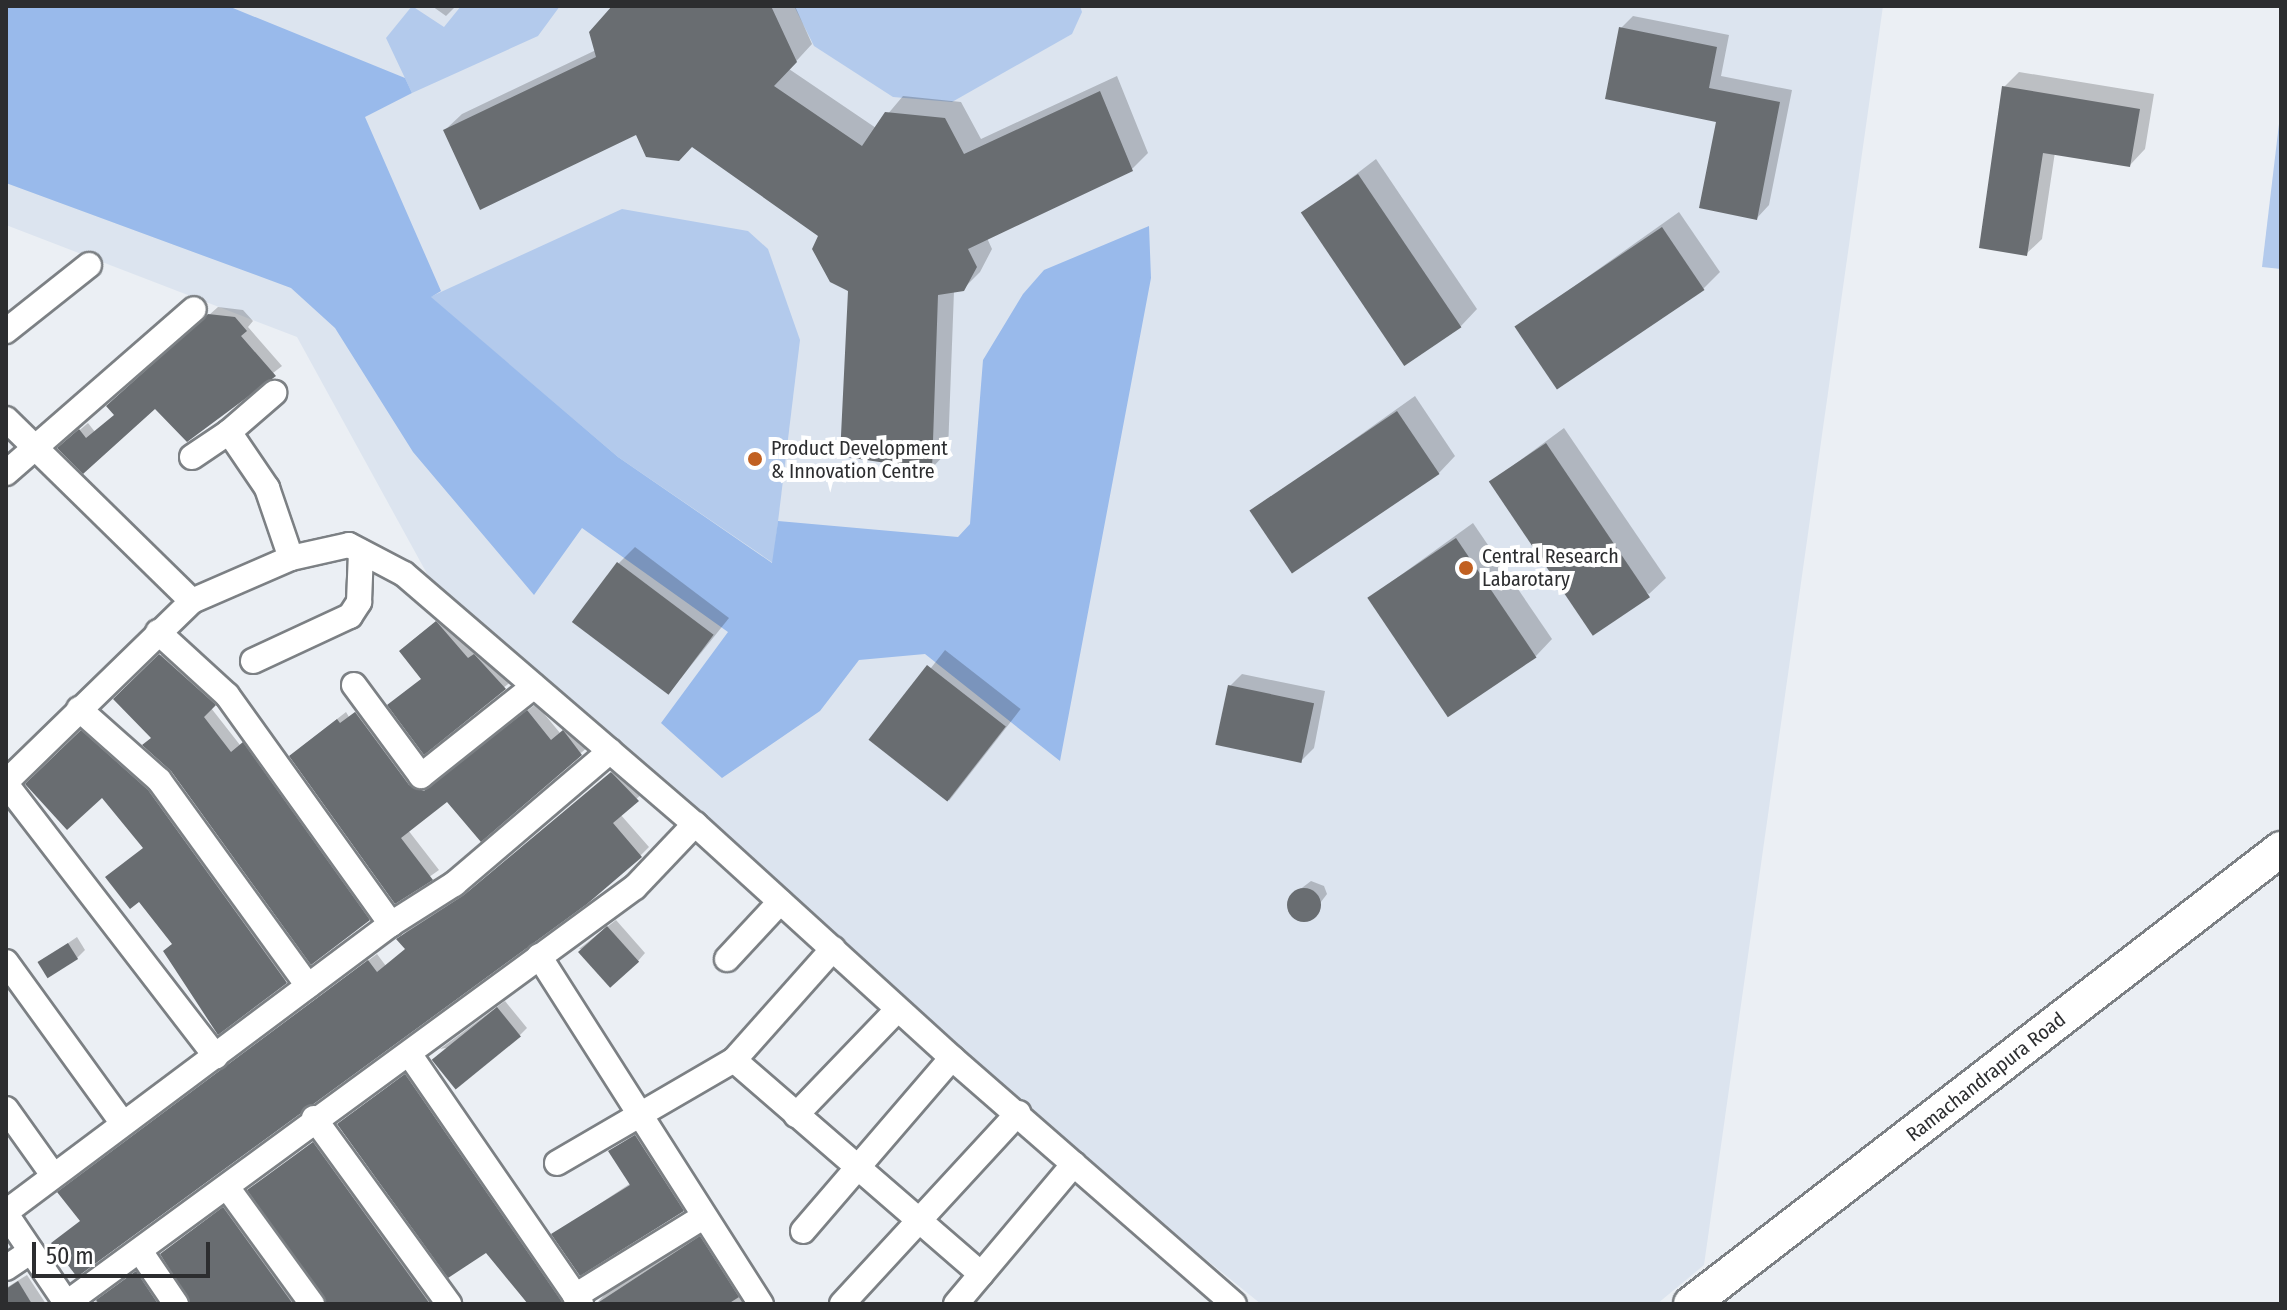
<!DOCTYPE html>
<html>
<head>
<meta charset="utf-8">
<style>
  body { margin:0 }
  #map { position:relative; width:2287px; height:1310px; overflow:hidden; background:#ebeff4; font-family:"Fira Sans Condensed",sans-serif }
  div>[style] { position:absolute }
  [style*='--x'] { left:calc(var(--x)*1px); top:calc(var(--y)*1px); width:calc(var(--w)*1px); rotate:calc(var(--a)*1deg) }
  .built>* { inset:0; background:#dce4ef }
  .green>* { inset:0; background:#b3caec }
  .forest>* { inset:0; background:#99baeb }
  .shadow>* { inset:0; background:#0003; transform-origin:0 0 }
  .building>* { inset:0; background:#696d71; transform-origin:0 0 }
  .round { border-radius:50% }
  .roads { filter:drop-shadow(2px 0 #7c8084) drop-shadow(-2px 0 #7c8084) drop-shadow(0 2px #7c8084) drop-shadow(0 -2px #7c8084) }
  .street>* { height:24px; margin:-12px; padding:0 12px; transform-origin:12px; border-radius:12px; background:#fff }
  .secondary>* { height:34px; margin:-17px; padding:0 17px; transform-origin:17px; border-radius:17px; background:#fff }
  .dots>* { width:22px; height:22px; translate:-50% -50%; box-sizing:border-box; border:4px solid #fff; border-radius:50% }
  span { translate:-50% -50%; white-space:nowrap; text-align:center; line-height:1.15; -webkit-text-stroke:8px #fff; paint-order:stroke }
  .poi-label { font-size:20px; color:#2c2d2f }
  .left { translate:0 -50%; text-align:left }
  .street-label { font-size:20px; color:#2c2d2f }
  .frame { position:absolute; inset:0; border:8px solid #2c2d2f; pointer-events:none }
  .scale { position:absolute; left:32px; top:1242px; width:178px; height:36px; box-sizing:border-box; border:4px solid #2c2d2f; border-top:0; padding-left:10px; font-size:24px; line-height:28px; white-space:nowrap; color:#2c2d2f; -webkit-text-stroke:6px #fff; paint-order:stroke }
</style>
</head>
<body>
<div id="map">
  <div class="built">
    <i style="clip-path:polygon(6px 6px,1883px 6px,1704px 1265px,1657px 1304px,1261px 1304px,1046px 1130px,431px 581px,297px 337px,6px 225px)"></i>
  </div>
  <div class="green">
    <i style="clip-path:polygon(412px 6px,444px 27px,461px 6px,560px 6px,538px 36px,412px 93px,386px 38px)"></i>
    <i style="clip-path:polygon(794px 6px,1080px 6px,1082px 12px,1072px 34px,952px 102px,893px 97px,814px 46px)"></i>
    <i style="clip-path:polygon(2281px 107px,2281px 269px,2262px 267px)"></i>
    <i style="clip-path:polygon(622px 209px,748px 231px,768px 249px,800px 340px,773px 563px,618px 457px,430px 297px)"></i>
  </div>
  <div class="forest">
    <i style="clip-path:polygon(6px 6px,228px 6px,405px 78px,412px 93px,365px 117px,441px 291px,431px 297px,618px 457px,772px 563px,778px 521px,958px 537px,970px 524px,983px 360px,1023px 294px,1044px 270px,1149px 226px,1151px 278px,1060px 761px,925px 654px,859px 660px,820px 711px,722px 778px,661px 723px,728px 632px,582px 528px,534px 595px,413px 452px,335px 328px,291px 288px,6px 183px)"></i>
  </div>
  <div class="shadow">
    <i style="clip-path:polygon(432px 6px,456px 6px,446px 16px)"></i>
    <i style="clip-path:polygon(615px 6px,795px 6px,812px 44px,789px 69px,876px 128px,903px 96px,961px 102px,981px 139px,1117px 76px,1148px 153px,1132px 169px,987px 238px,992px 249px,980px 272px,963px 289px,954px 291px,948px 451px,932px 468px,821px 235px,692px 145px,637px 132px,445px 130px,462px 114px,596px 50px)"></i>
    <i style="clip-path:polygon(1633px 16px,1729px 35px,1721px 76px,1792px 90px,1769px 205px,1757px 218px,1719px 120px,1621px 28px)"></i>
    <i style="clip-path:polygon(2019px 72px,2154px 94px,2145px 149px,2130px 165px,2055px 152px,2042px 239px,2026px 254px,2004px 87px)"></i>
    <i style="clip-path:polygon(1376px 159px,1477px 309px,1461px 326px,1304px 214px)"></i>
    <i style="clip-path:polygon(1679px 212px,1720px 272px,1703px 289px,1517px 327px)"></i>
    <i style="clip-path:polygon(218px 307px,243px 310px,253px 321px,248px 327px,282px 366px,187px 440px,157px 405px,83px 471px,68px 440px,88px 423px,95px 432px,116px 414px,116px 398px)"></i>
    <i style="clip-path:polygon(1415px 396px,1455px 456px,1439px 473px,1252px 512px)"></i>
    <i style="clip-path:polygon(1564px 428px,1666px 578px,1649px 594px,1492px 481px)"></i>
    <i style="clip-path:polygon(1473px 523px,1552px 639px,1536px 656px,1369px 598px)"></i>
    <i style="clip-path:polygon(635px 547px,729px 618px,669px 693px,618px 564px)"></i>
    <i style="clip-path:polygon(445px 615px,513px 680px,424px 752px,423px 678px,409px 643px)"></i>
    <i style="clip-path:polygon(169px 647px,222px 696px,211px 708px,240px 745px,251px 736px,377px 911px,369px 919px,173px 770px,153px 737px,116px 699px)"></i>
    <i style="left:945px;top:650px;width:96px;height:116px;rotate:38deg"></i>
    <i style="clip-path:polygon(1242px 674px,1325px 691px,1314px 748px,1302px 760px,1230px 686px)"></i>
    <i style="clip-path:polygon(536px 704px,560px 733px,571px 724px,589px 746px,481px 839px,448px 799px,408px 830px,439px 870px,395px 901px,300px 748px,346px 712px,349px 717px,364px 705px,417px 777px,432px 784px)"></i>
    <i style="clip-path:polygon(90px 724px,155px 782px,294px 974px,219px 1032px,173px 943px,144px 847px,103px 795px,28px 784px)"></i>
    <i style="clip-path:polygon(620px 766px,645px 791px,620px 814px,649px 847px,641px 855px,78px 1274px,82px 1220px,68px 1185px,377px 954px,386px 966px,407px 949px,399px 939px,407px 931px,474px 888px)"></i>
    <i style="clip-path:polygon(1311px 881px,1324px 886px,1327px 894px,1308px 919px,1294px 916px,1289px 908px,1294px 894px)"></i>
    <i style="clip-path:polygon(616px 920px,645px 953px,638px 961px,579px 949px)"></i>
    <i style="clip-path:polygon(77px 937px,85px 950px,77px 958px,39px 963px)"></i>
    <i style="clip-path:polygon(505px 1001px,527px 1028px,519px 1036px,440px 1049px)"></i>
    <i style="clip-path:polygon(414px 1067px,579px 1304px,528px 1304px,487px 1250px,339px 1124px)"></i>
    <i style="clip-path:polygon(644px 1128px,691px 1202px,683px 1210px,554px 1234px,631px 1183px,610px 1151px)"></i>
    <i style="clip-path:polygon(322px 1135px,445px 1304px,327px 1304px,250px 1190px)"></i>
    <i style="clip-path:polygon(232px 1200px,308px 1304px,192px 1304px,162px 1254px)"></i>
    <i style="clip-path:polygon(709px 1230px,759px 1304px,596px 1304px,606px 1293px)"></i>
    <i style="clip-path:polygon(145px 1265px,172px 1304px,92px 1304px)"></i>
    <i style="clip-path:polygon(27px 1275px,46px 1304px,6px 1304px,6px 1288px)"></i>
  </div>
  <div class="building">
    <i style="clip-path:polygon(612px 6px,771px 6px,797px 62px,774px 86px,862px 146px,885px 112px,945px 118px,964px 154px,1100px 91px,1133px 171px,968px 249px,977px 267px,964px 291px,938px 295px,932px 470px,840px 456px,848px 291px,830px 282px,812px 249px,818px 236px,692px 147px,679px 161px,646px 157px,636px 135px,480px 210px,443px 130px,596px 57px,589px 32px)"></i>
    <i style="clip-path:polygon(1619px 27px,1717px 47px,1709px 88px,1780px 102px,1757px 220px,1699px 208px,1716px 122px,1605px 99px)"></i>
    <i style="clip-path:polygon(2002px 86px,2140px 109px,2130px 167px,2043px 153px,2027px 256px,1979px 248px)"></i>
    <i style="left:1358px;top:174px;width:185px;height:69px;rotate:56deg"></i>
    <i style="left:1662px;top:227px;width:76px;height:178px;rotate:56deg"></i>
    <i style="clip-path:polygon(208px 314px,235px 317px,247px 331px,241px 336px,276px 376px,187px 442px,155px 409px,83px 474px,57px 448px,79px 429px,86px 438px,114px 415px,106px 406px)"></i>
    <i style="left:1397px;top:411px;width:76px;height:178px;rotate:56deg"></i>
    <i style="left:1546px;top:443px;width:186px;height:69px;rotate:56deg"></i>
    <i style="left:1456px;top:538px;width:144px;height:107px;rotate:56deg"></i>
    <i style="left:617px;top:562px;width:121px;height:75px;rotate:37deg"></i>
    <i style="clip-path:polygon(436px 621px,468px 658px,474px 654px,506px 689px,424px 755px,387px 705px,421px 679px,399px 651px)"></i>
    <i style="clip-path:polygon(159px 654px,216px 705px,204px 717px,231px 752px,243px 742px,370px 920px,311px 965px,171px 771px,142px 745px,151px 738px,113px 699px)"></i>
    <i style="left:927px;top:665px;width:100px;height:95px;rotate:38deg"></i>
    <i style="left:1228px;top:685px;width:88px;height:61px;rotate:12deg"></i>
    <i style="clip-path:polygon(527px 710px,551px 740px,563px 730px,582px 755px,481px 842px,447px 802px,401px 838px,433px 880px,395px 904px,289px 756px,337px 719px,340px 723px,355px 712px,409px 785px,424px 791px)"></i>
    <i style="clip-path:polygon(81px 730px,148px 790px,287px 983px,218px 1035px,163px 951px,172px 944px,139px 902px,130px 909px,105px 877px,143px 848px,102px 798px,67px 830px,25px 784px)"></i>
    <i style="clip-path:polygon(611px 772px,639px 801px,613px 823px,642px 857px,587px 904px,77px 1277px,51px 1243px,80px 1221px,57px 1192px,368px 960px,377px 972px,405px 949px,396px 939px,464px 895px)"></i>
    <i class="round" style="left:1287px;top:888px;width:34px;height:34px"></i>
    <i style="left:607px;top:926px;width:48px;height:39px;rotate:48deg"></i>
    <i style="left:68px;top:943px;width:19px;height:36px;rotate:58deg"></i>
    <i style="left:497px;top:1007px;width:38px;height:84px;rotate:51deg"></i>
    <i style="clip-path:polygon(405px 1074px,562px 1302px,562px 1304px,528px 1304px,486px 1253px,448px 1278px,337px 1124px)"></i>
    <i style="clip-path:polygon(635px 1135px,684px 1211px,580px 1276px,551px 1234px,630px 1185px,608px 1151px)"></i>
    <i style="clip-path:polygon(313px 1142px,430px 1304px,327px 1304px,247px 1190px)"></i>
    <i style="clip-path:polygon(223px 1207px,293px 1304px,191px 1304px,160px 1254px)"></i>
    <i style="clip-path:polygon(700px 1236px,739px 1297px,728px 1304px,596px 1304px)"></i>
    <i style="clip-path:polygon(136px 1271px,158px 1304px,99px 1304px,96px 1300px)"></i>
    <i style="clip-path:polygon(18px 1281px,32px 1304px,6px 1304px,6px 1289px)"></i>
  </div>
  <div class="roads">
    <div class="street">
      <i style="--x:6;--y:331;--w:106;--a:-38.5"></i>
      <i style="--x:6;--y:419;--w:260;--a:44.4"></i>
      <i style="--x:192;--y:601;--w:108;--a:-23.5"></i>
      <i style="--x:291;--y:558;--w:59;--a:-12.6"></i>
      <i style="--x:349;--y:545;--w:62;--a:27.8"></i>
      <i style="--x:404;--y:574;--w:384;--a:40.7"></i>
      <i style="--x:695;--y:824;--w:348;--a:42.3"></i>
      <i style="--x:952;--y:1058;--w:374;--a:41.1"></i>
      <i style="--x:229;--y:432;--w:60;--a:-40.9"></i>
      <i style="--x:192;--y:457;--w:45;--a:-34"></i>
      <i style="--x:229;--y:432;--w:68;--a:55.8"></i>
      <i style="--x:267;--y:488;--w:74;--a:71.1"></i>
      <i style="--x:6;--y:473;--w:249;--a:-41.1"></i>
      <i style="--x:158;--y:632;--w:93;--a:42.4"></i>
      <i style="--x:227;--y:695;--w:282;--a:54.4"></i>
      <i style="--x:253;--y:661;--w:107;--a:-24.9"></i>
      <i style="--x:350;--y:616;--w:17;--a:-57"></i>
      <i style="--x:359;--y:602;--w:50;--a:-87.7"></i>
      <i style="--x:354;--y:685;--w:113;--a:53.6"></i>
      <i style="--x:421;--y:776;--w:144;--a:-38.5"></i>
      <i style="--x:79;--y:709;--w:107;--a:41.6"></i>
      <i style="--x:159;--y:780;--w:254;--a:54.1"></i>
      <i style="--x:6;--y:782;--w:260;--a:-44.2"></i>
      <i style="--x:6;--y:784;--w:344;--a:52.4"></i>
      <i style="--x:539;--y:956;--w:413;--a:57.5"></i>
      <i style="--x:727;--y:959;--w:78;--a:-47.1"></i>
      <i style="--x:6;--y:962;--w:198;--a:54.1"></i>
      <i style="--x:410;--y:1055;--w:302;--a:55.5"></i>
      <i style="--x:734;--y:1060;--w:327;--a:40.9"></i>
      <i style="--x:6;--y:1109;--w:81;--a:54.5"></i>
      <i style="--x:796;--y:1115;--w:146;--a:-46.1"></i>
      <i style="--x:314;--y:1118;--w:230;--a:54"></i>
      <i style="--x:557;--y:1163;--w:205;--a:-30.2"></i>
      <i style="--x:734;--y:1060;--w:149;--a:-48.3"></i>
      <i style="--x:227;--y:1187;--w:145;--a:54"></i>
      <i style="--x:6;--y:1212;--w:481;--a:-36.8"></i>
      <i style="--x:391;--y:924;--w:75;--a:-32.4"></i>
      <i style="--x:454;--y:884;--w:205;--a:-40.4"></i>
      <i style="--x:6;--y:1214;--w:109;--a:55.9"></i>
      <i style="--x:803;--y:1231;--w:228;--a:-49.3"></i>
      <i style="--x:140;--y:1251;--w:64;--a:55.8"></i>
      <i style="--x:6;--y:1268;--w:30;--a:-34"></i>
      <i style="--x:575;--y:1296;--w:150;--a:-31.7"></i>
      <i style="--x:67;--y:1303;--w:704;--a:-36.22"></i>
      <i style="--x:635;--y:887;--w:87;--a:-46.4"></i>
      <i style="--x:842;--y:1304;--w:260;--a:-47.3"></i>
      <i style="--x:956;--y:1304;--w:183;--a:-49.9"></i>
    </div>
    <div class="secondary">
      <i style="--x:1691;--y:1304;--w:745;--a:-37.64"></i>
    </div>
  </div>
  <div class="dots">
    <i style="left:755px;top:459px;background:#c16021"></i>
    <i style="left:1466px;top:568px;background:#c16021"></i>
  </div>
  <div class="poi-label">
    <span class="left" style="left:771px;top:460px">Product Development<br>&amp; Innovation Centre</span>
    <span class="left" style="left:1482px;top:568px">Central Research<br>Labarotary</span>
  </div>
  <div class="street-label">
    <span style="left:1986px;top:1077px;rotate:-38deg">Ramachandrapura Road</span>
  </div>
  <div class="frame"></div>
  <div class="scale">50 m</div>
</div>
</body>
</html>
